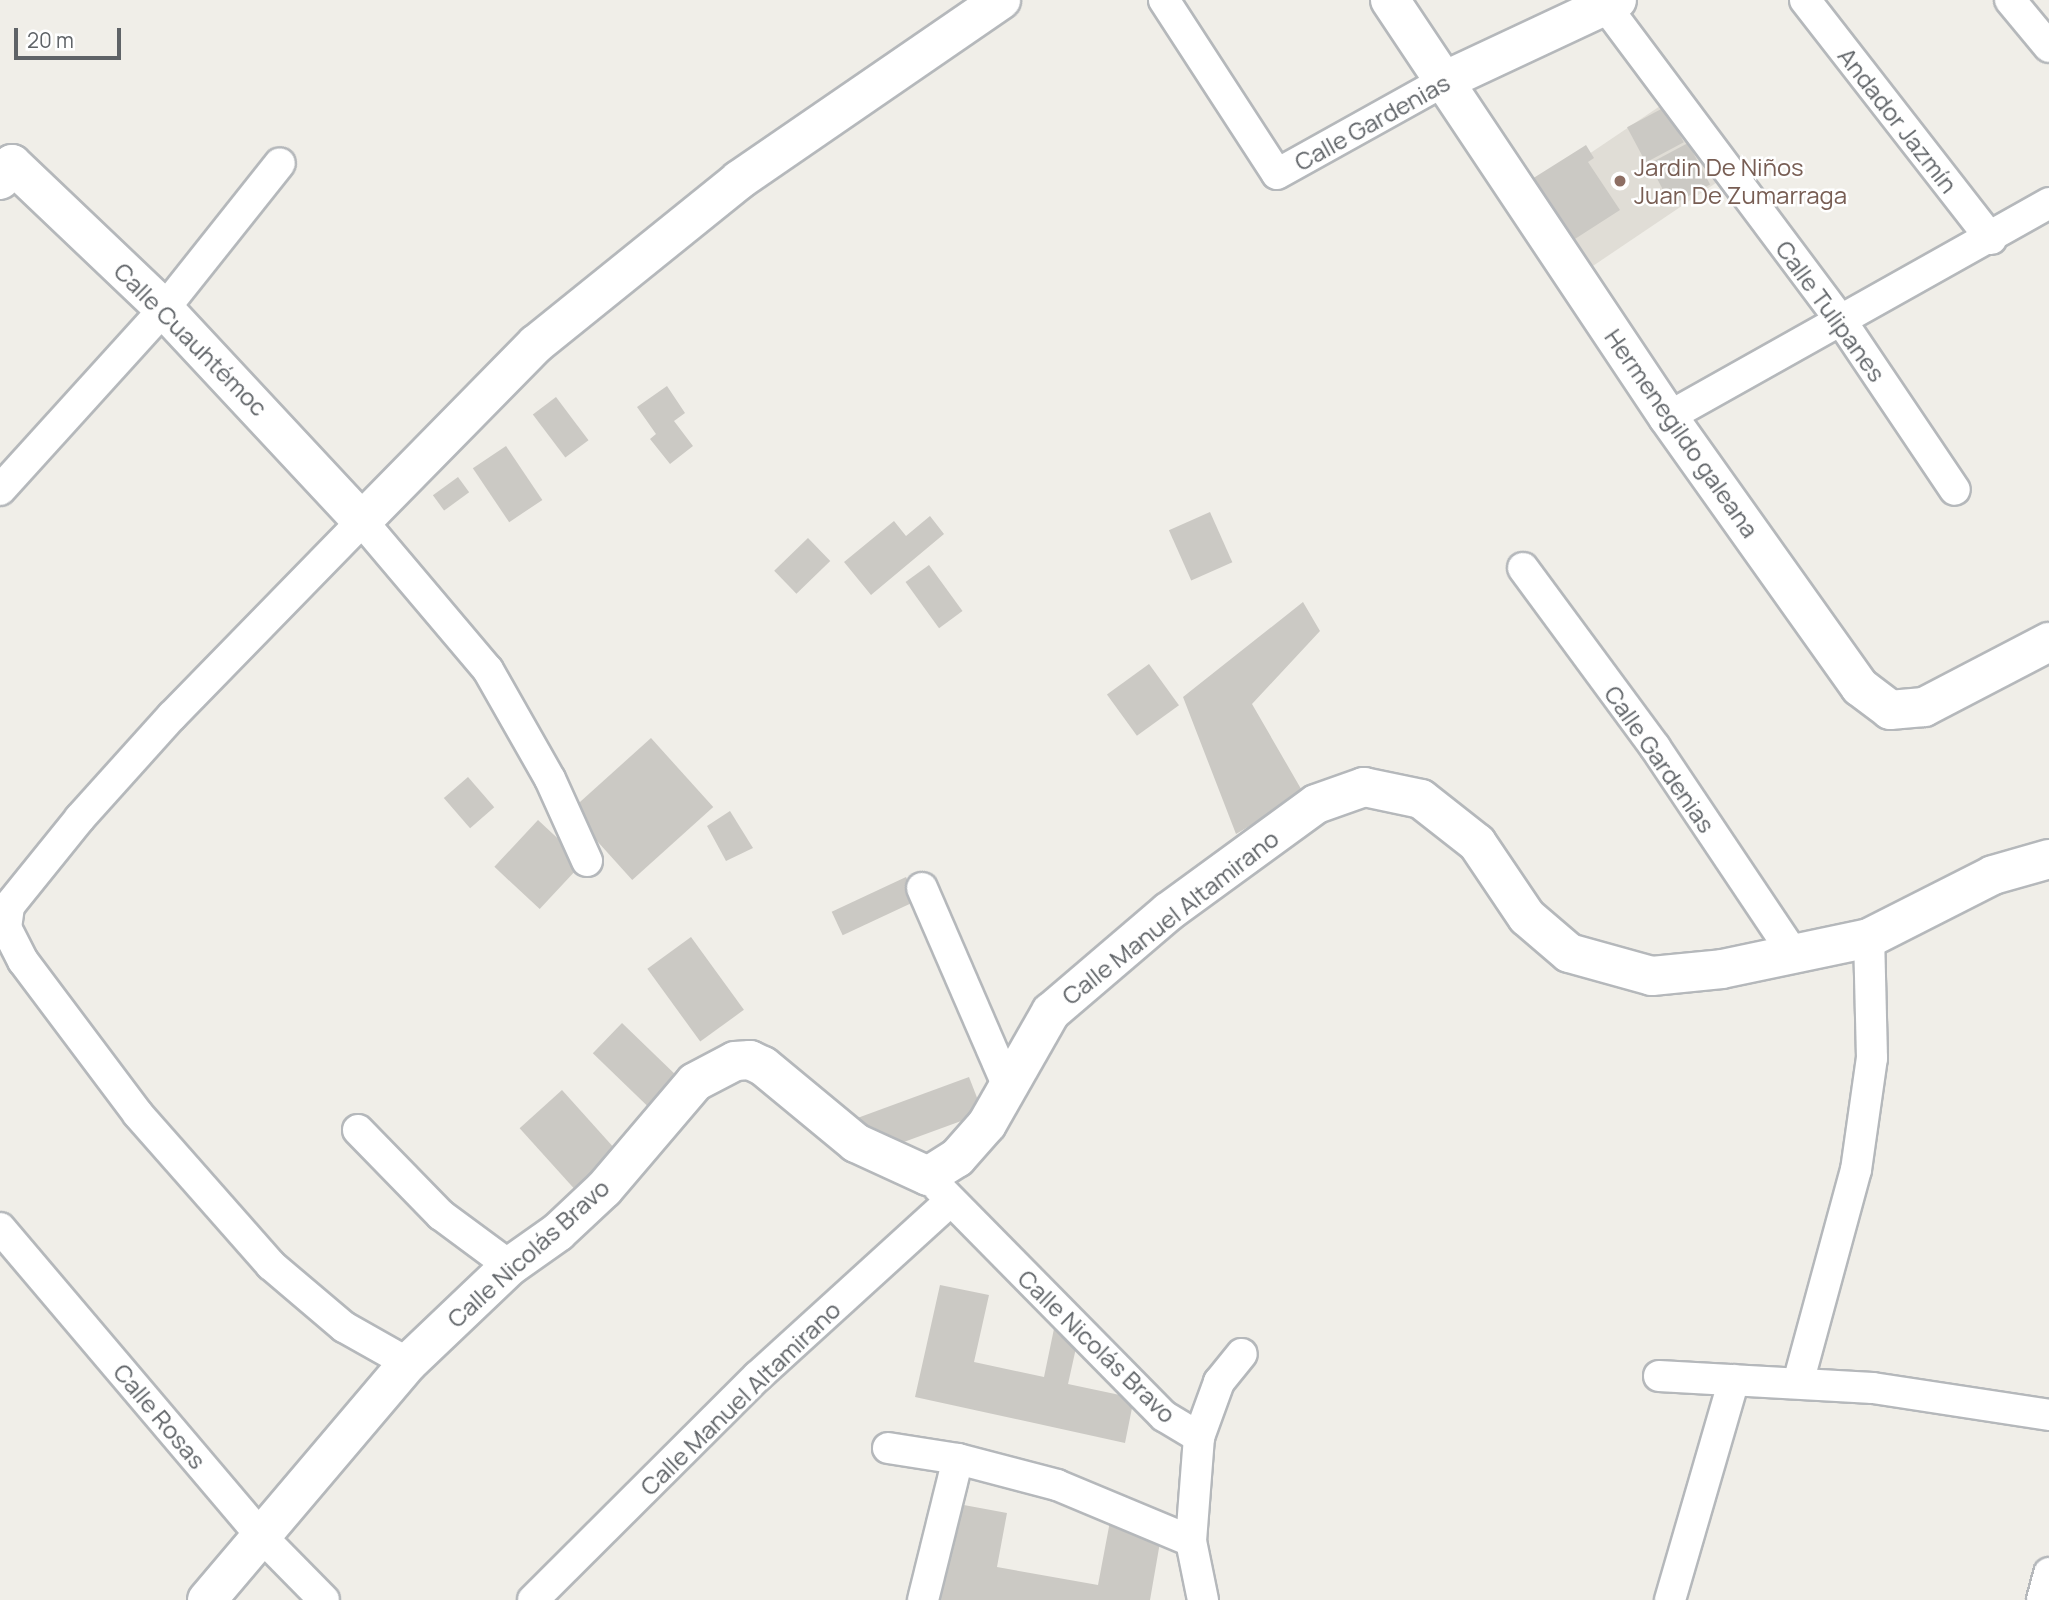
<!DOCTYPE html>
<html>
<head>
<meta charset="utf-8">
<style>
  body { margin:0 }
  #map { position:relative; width:2049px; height:1600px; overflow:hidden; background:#f0eee8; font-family:Manrope,sans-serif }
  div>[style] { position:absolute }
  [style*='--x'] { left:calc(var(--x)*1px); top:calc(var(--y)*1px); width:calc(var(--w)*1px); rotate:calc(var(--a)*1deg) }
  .education>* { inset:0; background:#e0ddd6; transform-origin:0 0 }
  .building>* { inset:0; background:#cbc9c4; transform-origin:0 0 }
  .roads { filter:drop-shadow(2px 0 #b5b8bb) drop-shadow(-2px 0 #b5b8bb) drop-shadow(0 2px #b5b8bb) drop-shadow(0 -2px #b5b8bb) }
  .street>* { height:30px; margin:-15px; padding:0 15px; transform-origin:15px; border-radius:15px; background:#fff }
  .secondary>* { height:38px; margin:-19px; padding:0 19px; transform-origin:19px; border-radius:19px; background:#fff }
  .dots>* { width:19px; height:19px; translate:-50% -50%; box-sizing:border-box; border:4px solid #fff; border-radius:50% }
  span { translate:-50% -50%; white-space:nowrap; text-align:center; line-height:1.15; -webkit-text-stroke:5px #fff; paint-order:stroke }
  .street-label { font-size:24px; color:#5f6367 }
  .education-label { font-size:24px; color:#785e54 }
  .left { translate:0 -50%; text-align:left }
  .scale { position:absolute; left:14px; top:28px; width:107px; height:32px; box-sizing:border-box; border:4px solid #5f6367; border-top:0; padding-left:9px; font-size:21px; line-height:24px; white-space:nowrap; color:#5f6367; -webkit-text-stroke:5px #fff; paint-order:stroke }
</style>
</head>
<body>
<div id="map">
  <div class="education">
    <i style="left:1669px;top:100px;width:95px;height:172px;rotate:56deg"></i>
  </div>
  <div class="building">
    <i style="left:1665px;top:107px;width:40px;height:43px;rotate:62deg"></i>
    <i style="left:1688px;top:143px;width:47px;height:44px;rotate:62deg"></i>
    <i style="clip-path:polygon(1586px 145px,1594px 158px,1588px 162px,1620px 210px,1564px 246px,1524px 184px)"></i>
    <i style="clip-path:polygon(667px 386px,685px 413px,674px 421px,693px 446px,670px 464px,650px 439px,656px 434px,637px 407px)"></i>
    <i style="left:556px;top:397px;width:54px;height:29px;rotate:53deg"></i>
    <i style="left:506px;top:446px;width:65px;height:40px;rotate:56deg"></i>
    <i style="left:458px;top:477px;width:19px;height:31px;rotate:54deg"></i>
    <i style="left:1210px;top:512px;width:55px;height:45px;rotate:66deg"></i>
    <i style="clip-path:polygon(930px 516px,944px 534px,871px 595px,844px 562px,894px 521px,906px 536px)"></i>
    <i style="left:808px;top:538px;width:32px;height:47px;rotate:46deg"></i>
    <i style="left:929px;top:565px;width:57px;height:29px;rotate:54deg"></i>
    <i style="clip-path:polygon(1303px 602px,1320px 631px,1252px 704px,1304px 794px,1236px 834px,1183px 697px)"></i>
    <i style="left:1149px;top:664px;width:51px;height:52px;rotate:54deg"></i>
    <i style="left:651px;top:738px;width:93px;height:109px;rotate:48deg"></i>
    <i style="left:468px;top:777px;width:40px;height:32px;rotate:49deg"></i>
    <i style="clip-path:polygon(730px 811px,753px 848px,726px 861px,707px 826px)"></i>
    <i style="left:538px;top:820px;width:62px;height:64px;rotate:43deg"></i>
    <i style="left:906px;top:877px;width:26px;height:82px;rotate:65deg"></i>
    <i style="left:691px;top:937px;width:90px;height:54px;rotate:54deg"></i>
    <i style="left:622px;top:1023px;width:77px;height:42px;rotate:44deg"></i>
    <i style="clip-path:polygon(969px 1077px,983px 1113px,882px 1150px,852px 1120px)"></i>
    <i style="left:562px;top:1090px;width:86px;height:57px;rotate:48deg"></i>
    <i style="clip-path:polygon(940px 1285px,989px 1295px,974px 1362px,1044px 1377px,1056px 1319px,1078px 1339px,1068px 1384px,1134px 1398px,1125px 1443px,915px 1397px)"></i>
    <i style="clip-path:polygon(953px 1503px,1007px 1513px,997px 1567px,1098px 1585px,1111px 1516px,1163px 1525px,1150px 1600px,935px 1600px)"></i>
  </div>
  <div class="roads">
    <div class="street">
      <i style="--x:1164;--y:0;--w:207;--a:57"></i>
      <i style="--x:1277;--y:174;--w:191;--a:-29.1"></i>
      <i style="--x:1601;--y:0;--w:402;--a:53.2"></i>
      <i style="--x:1842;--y:322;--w:202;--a:56.1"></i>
      <i style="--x:1805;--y:0;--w:303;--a:52.1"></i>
      <i style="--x:2010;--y:0;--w:61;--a:50.3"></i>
      <i style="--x:1668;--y:417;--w:437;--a:-29.3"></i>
      <i style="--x:0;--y:490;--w:244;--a:-47.8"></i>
      <i style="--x:164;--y:309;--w:186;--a:-51.5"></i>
      <i style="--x:1523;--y:568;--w:222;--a:53.6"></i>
      <i style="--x:1655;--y:747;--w:248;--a:56.2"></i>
      <i style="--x:922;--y:888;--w:214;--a:66.6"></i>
      <i style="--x:358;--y:1130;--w:119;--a:45.7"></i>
      <i style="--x:441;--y:1215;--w:86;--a:36.5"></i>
      <i style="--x:938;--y:1187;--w:322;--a:45.4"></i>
      <i style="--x:1164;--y:1416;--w:41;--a:31"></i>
      <i style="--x:0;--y:1228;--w:402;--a:49.7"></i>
      <i style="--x:260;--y:1535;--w:91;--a:45.4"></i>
      <i style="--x:408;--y:1363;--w:73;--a:-150.6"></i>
      <i style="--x:344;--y:1327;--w:96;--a:-139.7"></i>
      <i style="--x:271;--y:1265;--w:201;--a:-131.4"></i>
      <i style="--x:138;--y:1114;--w:191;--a:-126.9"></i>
      <i style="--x:23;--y:961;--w:37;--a:-117"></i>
      <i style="--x:6;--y:928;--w:22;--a:-82"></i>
      <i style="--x:9;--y:906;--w:113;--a:-51.1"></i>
      <i style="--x:80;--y:818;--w:137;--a:-48"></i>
      <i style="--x:172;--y:716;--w:272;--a:-45.7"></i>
      <i style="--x:362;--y:521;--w:195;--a:49.8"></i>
      <i style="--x:488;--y:670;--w:125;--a:60.4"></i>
      <i style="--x:550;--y:779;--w:90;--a:65.7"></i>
      <i style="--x:1659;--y:1376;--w:214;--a:3.2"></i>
      <i style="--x:1873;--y:1388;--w:178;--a:8.7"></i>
      <i style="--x:1798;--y:1383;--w:221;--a:-74.8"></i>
      <i style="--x:1856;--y:1170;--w:113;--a:-81.9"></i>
      <i style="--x:1872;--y:1058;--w:120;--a:-91.4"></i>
      <i style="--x:888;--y:1448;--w:71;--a:8.9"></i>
      <i style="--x:958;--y:1459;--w:102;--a:14.7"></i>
      <i style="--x:1057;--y:1485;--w:145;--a:22.7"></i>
      <i style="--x:533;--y:1600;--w:317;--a:-44.9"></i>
      <i style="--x:758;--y:1376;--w:260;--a:-42.3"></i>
      <i style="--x:923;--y:1600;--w:145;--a:-76.1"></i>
      <i style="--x:1203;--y:1600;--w:60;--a:-101.5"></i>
      <i style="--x:1191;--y:1541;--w:104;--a:-85.6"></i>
      <i style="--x:1199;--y:1437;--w:59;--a:-70"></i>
      <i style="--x:1219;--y:1382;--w:36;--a:-51"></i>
      <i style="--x:1670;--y:1600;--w:229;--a:-73.8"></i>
      <i style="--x:2042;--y:1600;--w:28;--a:-75"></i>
    </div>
    <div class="secondary">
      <i style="--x:1390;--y:0;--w:501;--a:56.31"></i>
      <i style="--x:1668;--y:417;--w:331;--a:54.6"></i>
      <i style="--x:1860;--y:687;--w:38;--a:37"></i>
      <i style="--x:1890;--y:710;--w:34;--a:-5"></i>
      <i style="--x:1924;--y:707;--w:141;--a:-27.5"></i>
      <i style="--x:1444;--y:81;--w:191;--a:-25.1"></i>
      <i style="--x:0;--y:180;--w:20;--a:-53"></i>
      <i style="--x:12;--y:164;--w:210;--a:43.6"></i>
      <i style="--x:164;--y:309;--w:290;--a:47"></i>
      <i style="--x:362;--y:521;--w:248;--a:-45.5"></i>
      <i style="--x:536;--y:344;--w:261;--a:-38.9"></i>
      <i style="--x:739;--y:180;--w:318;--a:-34.5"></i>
      <i style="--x:207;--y:1600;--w:311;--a:-49.7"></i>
      <i style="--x:408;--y:1363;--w:141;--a:-43.6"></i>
      <i style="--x:510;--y:1266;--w:59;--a:-35.3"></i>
      <i style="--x:558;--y:1232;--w:63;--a:-43.1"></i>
      <i style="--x:604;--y:1189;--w:140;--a:-49.6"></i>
      <i style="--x:695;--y:1082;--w:45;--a:-27.7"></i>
      <i style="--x:735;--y:1061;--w:15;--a:-4"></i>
      <i style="--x:750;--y:1060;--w:14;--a:25"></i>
      <i style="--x:763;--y:1066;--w:121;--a:39.6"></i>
      <i style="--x:856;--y:1143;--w:79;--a:24.6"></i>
      <i style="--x:928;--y:1176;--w:34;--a:-32"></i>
      <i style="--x:957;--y:1158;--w:45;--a:-48.6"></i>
      <i style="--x:987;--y:1124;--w:129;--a:-60.3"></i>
      <i style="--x:1051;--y:1012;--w:154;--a:-40.5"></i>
      <i style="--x:1168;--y:912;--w:183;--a:-36.1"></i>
      <i style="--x:1316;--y:804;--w:51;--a:-19.5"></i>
      <i style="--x:1364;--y:787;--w:58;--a:11.9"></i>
      <i style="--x:1421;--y:799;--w:71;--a:38.2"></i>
      <i style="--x:1477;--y:843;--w:89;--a:56"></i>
      <i style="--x:1527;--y:917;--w:55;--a:40.6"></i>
      <i style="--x:1569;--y:953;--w:86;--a:15.5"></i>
      <i style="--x:1652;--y:976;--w:70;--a:-5.7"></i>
      <i style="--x:1722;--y:969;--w:150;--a:-11.9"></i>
      <i style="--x:1869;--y:938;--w:139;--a:-26.9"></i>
      <i style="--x:1993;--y:875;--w:58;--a:-15.9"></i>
    </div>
  </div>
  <div class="dots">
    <i style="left:1620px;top:181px;background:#8d6e63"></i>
  </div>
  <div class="street-label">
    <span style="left:1898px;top:120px;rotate:52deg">Andador Jazmín</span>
    <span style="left:1372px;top:122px;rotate:-29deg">Calle Gardenias</span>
    <span style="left:1831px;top:311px;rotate:54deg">Calle Tulipanes</span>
    <span style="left:191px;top:339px;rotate:45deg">Calle Cuauhtémoc</span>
    <span style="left:1682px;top:433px;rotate:55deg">Hermenegildo galeana</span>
    <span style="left:1660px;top:759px;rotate:55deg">Calle Gardenias</span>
    <span style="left:1170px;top:917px;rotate:-38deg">Calle Manuel Altamirano</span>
    <span style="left:528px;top:1253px;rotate:-42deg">Calle Nicolás Bravo</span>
    <span style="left:1097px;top:1346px;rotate:44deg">Calle Nicolás Bravo</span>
    <span style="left:740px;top:1398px;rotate:-44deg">Calle Manuel Altamirano</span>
    <span style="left:160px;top:1416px;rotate:50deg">Calle Rosas</span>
  </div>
  <div class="education-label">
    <span class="left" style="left:1634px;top:181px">Jardin De Niños<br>Juan De Zumarraga</span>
  </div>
  <div class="scale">20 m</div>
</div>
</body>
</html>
